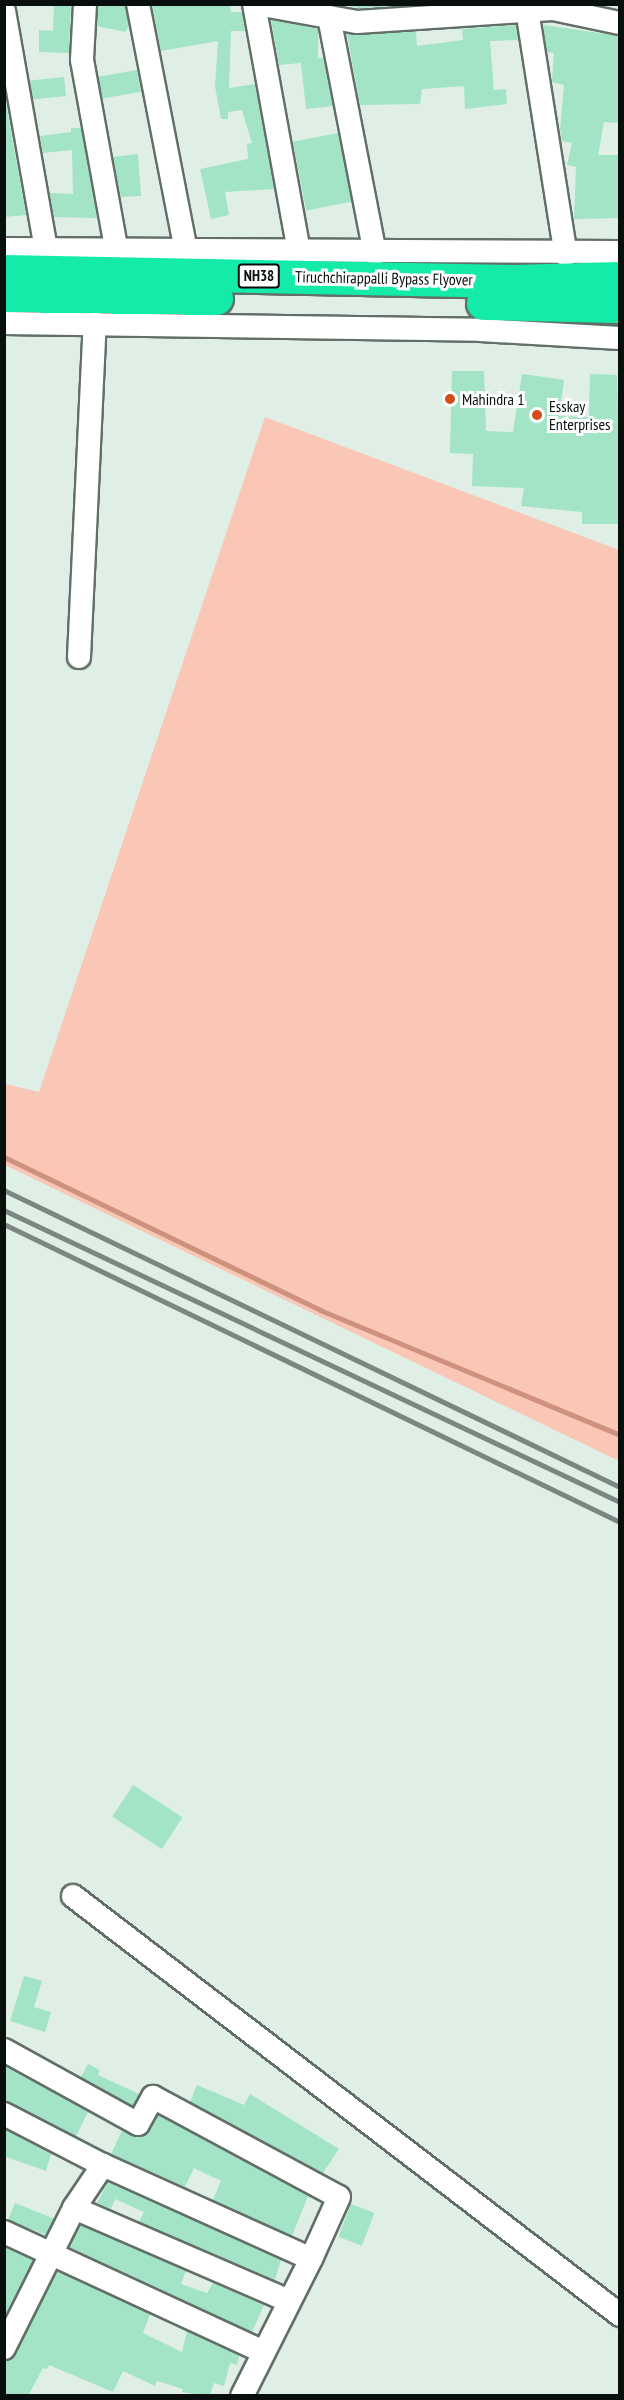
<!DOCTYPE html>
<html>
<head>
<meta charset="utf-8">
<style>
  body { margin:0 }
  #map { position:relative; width:624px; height:2400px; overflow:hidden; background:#dfefe6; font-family:"PT Sans Narrow",sans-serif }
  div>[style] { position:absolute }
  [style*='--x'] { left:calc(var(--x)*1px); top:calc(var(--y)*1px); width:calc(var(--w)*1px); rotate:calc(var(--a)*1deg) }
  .green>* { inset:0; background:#fac7b6 }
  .stream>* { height:5px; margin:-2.5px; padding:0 2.5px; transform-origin:2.5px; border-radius:2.5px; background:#ce917e }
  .building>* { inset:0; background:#a2e4c5; transform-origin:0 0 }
  .roads { filter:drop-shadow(2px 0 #616f68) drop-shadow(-2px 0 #616f68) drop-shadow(0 2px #616f68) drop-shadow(0 -2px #616f68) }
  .minor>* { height:22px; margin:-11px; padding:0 11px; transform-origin:11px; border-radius:11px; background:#fff }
  .highway>* { height:33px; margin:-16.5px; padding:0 16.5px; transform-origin:16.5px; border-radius:16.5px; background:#15eba9 }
  .rail>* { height:4.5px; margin:-2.25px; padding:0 2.25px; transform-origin:2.25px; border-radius:2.25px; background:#7b8680 }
  .dots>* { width:16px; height:16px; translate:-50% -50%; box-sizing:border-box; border:3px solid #fff; border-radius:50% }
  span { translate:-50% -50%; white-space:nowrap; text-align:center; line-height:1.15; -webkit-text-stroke:6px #fff; paint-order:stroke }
  .shield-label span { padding:2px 4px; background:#fff; border:2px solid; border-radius:4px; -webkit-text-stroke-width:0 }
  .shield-label { font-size:15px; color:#090f0c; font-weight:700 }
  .street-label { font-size:16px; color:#090f0c }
  .poi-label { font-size:16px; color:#090f0c }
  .left { translate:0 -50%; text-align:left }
  .frame { position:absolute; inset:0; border:6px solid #090f0c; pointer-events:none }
</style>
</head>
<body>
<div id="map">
  <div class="green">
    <i style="clip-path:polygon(265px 417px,619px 550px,619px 1461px,5px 1165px,5px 1084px,39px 1092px)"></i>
  </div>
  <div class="stream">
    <i style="--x:4;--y:1157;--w:351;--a:25.8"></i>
    <i style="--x:320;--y:1310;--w:325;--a:22.6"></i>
  </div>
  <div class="building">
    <i style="clip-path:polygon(54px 4px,71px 4px,69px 53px,39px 52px,39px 30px,53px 31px)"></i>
    <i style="clip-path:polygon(98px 4px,125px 4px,129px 26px,125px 32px,97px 26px)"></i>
    <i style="clip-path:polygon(152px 4px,230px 4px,231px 12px,242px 12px,245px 31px,231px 31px,229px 88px,255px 84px,274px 189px,225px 192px,229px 215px,211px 219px,200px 169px,248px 159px,247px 144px,252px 143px,242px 110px,228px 112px,228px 119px,221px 119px,215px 86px,218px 41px,161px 51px)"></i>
    <i style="clip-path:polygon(346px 4px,415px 4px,415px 5px,358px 8px)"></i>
    <i style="clip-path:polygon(271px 20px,318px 29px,318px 58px,323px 58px,333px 106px,306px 109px,301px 63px,279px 65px)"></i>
    <i style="clip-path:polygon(516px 25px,518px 40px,490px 41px,494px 90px,506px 89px,507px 104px,465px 109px,464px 86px,422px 89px,420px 104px,360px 105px,347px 34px,416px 32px,417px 46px,463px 40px,462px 29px)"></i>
    <i style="clip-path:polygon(543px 25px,620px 36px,620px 123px,604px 122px,598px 155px,620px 155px,620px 218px,574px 219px,576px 167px,567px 165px,572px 143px,562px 141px,560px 129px,564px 85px,552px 82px,554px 53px,547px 52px)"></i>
    <i style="left:137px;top:70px;width:22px;height:39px;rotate:80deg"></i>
    <i style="left:64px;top:77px;width:19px;height:34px;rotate:84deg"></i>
    <i style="clip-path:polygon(4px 92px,26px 215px,4px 217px)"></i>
    <i style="clip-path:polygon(71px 128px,81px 128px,97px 218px,54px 217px,50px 193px,73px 194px,72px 150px,43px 153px,40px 136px,71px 132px)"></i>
    <i style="left:338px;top:133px;width:70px;height:46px;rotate:79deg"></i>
    <i style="clip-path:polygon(138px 154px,141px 196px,121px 197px,113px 157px)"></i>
    <i style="clip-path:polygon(452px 371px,484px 371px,486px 431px,513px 432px,522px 374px,564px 380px,559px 416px,589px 417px,590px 374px,617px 375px,620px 524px,582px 524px,582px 512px,521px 506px,524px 488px,472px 486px,473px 454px,450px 453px)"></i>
    <i style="left:133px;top:1785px;width:59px;height:38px;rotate:33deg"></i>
    <i style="clip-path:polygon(24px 1976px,42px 1981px,34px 2007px,51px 2012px,45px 2032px,10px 2021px)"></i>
    <i style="clip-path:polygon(88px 2064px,100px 2070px,98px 2075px,139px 2094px,133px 2106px,81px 2077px)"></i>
    <i style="clip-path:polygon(4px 2066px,88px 2112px,76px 2136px,4px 2101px)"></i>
    <i style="clip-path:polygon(197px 2085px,244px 2105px,250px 2094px,339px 2149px,323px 2173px,190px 2102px)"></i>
    <i style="clip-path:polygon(158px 2115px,308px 2196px,292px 2236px,213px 2200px,221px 2181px,194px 2168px,185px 2187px,111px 2154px,122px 2131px,138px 2137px,144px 2136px)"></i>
    <i style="clip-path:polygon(4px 2129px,51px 2154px,46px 2171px,4px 2156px)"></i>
    <i style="clip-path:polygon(108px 2182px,281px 2260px,275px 2280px,139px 2222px,144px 2212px,115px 2199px,111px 2209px,97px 2203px)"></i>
    <i style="left:15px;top:2203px;width:42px;height:18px;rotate:22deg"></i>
    <i style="left:351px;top:2204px;width:25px;height:35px;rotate:21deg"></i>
    <i style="clip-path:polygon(80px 2225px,186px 2271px,181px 2284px,207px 2293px,213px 2283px,264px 2305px,252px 2332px,69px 2247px)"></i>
    <i style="clip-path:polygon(4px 2247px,33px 2260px,4px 2317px)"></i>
    <i style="clip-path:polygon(57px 2271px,150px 2314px,143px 2333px,182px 2352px,187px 2331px,239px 2356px,237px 2365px,230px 2363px,224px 2386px,214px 2383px,210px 2396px,182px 2392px,183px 2389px,157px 2381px,155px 2386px,123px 2371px,113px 2392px,49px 2365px,47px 2369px,43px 2368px,28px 2396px,10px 2396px,4px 2393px,4px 2361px,16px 2354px)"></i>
  </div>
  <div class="roads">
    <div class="minor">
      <i style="--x:85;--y:4;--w:56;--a:93.1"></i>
      <i style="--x:82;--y:60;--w:196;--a:79.7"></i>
      <i style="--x:138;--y:4;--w:251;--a:79"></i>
      <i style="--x:254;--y:4;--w:251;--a:79.7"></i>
      <i style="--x:257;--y:4;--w:102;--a:10.2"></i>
      <i style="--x:357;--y:22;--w:196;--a:-3.8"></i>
      <i style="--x:553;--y:9;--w:68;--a:11.8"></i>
      <i style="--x:527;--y:10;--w:248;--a:81"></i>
      <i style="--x:4;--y:11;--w:243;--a:80"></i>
      <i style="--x:329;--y:17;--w:241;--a:79"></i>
      <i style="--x:4;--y:249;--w:616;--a:0.28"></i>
      <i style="--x:4;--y:323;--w:476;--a:0.8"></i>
      <i style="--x:480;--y:330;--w:140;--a:3.3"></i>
      <i style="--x:79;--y:657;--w:334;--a:-87.3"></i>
      <i style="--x:73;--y:1896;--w:689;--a:37.45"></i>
      <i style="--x:4;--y:2050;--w:153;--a:28.9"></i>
      <i style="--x:138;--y:2124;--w:31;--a:-61"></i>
      <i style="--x:153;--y:2097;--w:211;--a:28.3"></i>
      <i style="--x:339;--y:2197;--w:68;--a:114.3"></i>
      <i style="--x:4;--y:2114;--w:111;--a:27.3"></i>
      <i style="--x:103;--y:2165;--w:228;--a:24.3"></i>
      <i style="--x:311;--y:2259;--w:153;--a:116.7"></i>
      <i style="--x:74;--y:2208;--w:234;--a:23.4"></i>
      <i style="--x:4;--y:2232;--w:286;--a:24.8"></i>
      <i style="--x:4;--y:2348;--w:157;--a:-63.4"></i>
      <i style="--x:74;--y:2208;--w:52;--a:-56"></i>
    </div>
    <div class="highway">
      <i style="--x:4;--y:271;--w:510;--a:1.12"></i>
      <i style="--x:514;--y:281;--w:106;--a:-1.6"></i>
      <i style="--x:4;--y:295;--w:212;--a:0.8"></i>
      <i style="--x:483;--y:303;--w:137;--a:1.3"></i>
    </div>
  </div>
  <div class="rail">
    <i style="--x:4;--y:1190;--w:684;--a:25.74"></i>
    <i style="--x:4;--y:1210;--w:682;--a:25.36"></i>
    <i style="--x:4;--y:1224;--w:684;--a:25.82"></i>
  </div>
  <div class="dots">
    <i style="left:450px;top:399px;background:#d34c18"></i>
    <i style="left:537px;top:415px;background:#d34c18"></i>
  </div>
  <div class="shield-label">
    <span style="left:259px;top:276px">NH38</span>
  </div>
  <div class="street-label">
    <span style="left:384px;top:278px;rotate:1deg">Tiruchchirappalli Bypass Flyover</span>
  </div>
  <div class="poi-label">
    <span class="left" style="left:462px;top:399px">Mahindra 1</span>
    <span class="left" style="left:549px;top:415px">Esskay<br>Enterprises</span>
  </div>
  <div class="frame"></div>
</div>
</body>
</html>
